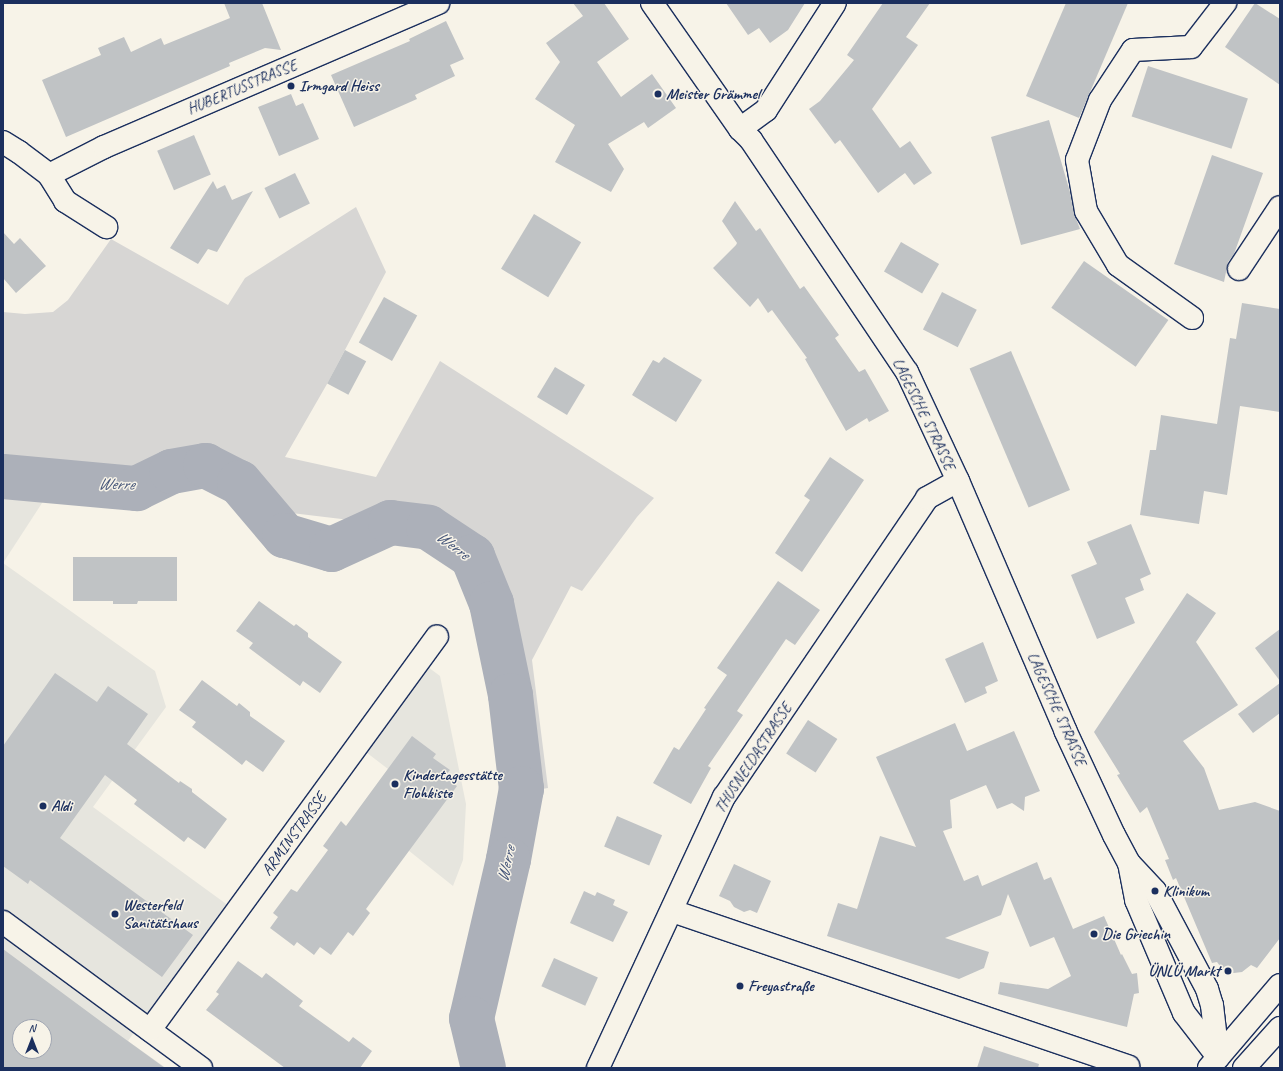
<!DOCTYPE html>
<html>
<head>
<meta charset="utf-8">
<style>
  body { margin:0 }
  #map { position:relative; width:1283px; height:1071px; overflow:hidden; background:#f7f3e8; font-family:Caveat,sans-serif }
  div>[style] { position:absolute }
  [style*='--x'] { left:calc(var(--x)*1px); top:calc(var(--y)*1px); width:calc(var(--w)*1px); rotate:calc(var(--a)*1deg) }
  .built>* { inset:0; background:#e6e5de }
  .green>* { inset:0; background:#d7d6d4 }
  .river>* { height:45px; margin:-22.5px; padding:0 22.5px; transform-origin:22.5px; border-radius:22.5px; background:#acb0b9 }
  .building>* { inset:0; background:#c0c3c5; transform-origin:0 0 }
  .roads { filter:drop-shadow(1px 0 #1b2f5e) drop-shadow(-1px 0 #1b2f5e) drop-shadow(0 1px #1b2f5e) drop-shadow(0 -1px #1b2f5e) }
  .minor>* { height:22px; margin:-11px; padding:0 11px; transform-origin:11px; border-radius:11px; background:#f7f3e8 }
  .major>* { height:22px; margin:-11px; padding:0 11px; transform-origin:11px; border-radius:11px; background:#f7f3e8 }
  .dots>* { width:11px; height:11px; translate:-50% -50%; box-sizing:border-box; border:2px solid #f7f3e8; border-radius:50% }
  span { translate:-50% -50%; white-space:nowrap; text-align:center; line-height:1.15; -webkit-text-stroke:3px #f7f3e8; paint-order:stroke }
  .poi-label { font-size:16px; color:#1b2f5e; font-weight:700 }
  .left { translate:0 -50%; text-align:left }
  .right { translate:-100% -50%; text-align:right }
  .street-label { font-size:16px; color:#1b2f5e }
  .water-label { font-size:17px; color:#465679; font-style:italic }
  .frame { position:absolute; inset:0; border:4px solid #1b2f5e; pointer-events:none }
  .north { position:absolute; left:12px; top:1019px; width:40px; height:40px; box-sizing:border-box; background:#f7f3e8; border:1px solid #9fa5b1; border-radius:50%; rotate:0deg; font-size:11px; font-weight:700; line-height:16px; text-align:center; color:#1b2f5e }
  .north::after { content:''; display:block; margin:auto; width:14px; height:18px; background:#1b2f5e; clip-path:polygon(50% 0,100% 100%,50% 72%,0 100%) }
</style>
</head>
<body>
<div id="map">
  <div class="built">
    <i style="clip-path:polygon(3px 490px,44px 500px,3px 563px)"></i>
    <i style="clip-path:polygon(evenodd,3px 563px,155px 671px,166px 707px,93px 807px,229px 906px,156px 1001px,128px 1041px,166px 1068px,3px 1068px,3px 563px,20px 1027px,44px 1027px,44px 1051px,20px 1051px,20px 1027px)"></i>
    <i style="clip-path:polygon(424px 664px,440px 676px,466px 804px,463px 860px,453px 886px,358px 810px,388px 769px,362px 749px)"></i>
  </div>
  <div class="green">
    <i style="clip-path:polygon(356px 207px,386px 272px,327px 384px,285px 457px,376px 477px,440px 361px,654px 498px,637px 517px,582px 591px,571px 586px,532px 660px,548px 788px,536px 790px,503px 599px,482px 550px,446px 517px,425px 507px,350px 520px,283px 512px,240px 473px,197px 456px,168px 461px,135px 479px,3px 464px,3px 312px,25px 314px,53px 312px,68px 300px,111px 239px,228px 305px,245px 278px)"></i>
  </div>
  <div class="river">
    <i style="--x:3;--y:476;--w:134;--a:5.2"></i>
    <i style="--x:136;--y:488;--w:39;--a:-26"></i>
    <i style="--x:171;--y:471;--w:35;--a:-10"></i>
    <i style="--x:205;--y:465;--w:38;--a:27"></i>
    <i style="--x:239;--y:482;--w:70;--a:49.7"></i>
    <i style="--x:284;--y:535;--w:49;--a:16.6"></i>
    <i style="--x:331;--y:549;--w:65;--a:-24.6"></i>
    <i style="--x:390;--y:522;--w:38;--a:7"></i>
    <i style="--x:428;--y:527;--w:53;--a:33.4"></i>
    <i style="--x:472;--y:556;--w:51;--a:68"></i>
    <i style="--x:491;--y:603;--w:94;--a:78.3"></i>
    <i style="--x:510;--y:695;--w:94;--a:83.3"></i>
    <i style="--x:521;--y:788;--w:72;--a:100.4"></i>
    <i style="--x:508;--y:859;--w:163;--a:103.1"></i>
    <i style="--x:471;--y:1018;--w:51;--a:76.5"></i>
  </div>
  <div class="building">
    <i style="clip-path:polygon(224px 3px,262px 3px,281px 50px,265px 48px,229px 63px,230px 66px,66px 137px,42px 80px,101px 55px,98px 48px,124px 37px,131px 52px,161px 38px,164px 45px,230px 18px)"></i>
    <i style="clip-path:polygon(573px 3px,604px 3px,629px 39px,597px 62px,621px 97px,652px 74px,676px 108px,648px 128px,644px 122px,608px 144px,624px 169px,611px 192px,555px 162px,575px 125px,535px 99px,560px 62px,546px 43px,583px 16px)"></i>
    <i style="clip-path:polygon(726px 3px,805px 3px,788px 30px,770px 43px,759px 28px,748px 35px)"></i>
    <i style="clip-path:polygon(883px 3px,930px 3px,906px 37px,918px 45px,872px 109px,900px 148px,910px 141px,932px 173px,914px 185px,905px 173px,878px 193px,840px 140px,835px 144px,809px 109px,820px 101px,854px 60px,847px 55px)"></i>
    <i style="clip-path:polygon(1066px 3px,1128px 3px,1079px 118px,1026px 96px)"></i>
    <i style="clip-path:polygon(1255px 3px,1280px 19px,1280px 85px,1225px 47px)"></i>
    <i style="clip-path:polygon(446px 21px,464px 59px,450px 65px,455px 76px,415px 95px,417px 99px,354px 127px,331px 75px,410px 41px,409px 39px)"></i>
    <i style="left:1148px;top:66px;width:105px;height:53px;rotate:18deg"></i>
    <i style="clip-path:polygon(291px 94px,296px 106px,303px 103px,319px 139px,279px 156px,258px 107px)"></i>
    <i style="clip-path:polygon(1049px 120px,1070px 192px,1074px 213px,1080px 229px,1021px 245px,991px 137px)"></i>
    <i style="left:194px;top:135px;width:43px;height:40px;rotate:67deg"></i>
    <i style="clip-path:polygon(1212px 155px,1263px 173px,1234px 254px,1228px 262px,1224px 282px,1174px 264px)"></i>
    <i style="left:295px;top:173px;width:34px;height:34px;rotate:64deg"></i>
    <i style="clip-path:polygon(213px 181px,217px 189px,225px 185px,232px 200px,253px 191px,217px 252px,208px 249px,198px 264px,170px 248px)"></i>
    <i style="clip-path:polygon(735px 201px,756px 231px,760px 228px,800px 289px,804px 286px,839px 335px,835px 338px,859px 372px,865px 369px,889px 411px,869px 422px,867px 418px,846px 431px,805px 359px,807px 358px,772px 310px,768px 313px,758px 298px,750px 307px,713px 268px,736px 245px,737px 243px,722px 221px)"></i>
    <i style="left:534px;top:214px;width:55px;height:64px;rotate:31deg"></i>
    <i style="clip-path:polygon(3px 232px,14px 244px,20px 238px,46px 266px,16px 293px,3px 278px)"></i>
    <i style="left:901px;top:242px;width:44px;height:34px;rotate:30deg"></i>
    <i style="left:1084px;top:261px;width:103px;height:57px;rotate:35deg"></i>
    <i style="left:942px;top:292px;width:39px;height:42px;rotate:27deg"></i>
    <i style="left:384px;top:297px;width:38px;height:52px;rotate:29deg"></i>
    <i style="clip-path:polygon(1242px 303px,1280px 309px,1280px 412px,1240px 406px,1227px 495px,1204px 491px,1199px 524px,1140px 515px,1150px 450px,1156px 450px,1161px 415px,1217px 424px,1230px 338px,1236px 339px)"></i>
    <i style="left:345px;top:350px;width:24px;height:38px;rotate:28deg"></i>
    <i style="left:1011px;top:351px;width:151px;height:45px;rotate:67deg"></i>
    <i style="clip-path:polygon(664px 357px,702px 380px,676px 422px,632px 395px,653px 360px,659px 363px)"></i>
    <i style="left:555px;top:367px;width:35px;height:35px;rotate:31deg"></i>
    <i style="clip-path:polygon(830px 457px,864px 480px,802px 572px,775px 553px,810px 500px,804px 496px)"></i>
    <i style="clip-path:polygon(1131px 524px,1151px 574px,1140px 579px,1144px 590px,1125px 598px,1135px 623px,1097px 639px,1071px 575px,1097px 564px,1087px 542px)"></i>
    <i style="clip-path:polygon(73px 557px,177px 557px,177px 601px,138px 601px,137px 604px,113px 604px,113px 601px,73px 601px)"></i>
    <i style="clip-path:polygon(778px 581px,820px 610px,795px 645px,786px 639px,737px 711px,743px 715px,708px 766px,711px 768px,691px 804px,653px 783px,674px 747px,679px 750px,706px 709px,704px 708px,727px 675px,717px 668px)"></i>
    <i style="clip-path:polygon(1187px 593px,1216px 613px,1196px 642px,1238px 705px,1183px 741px,1204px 768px,1219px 810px,1255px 802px,1280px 811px,1280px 938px,1257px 968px,1251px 965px,1242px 972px,1234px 973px,1223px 970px,1217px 962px,1212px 963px,1176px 878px,1173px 880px,1165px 860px,1169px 859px,1147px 807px,1140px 813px,1117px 775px,1120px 774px,1094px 732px)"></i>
    <i style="clip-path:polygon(259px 601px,294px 626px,296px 624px,308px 633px,308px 637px,342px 662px,320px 693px,303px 681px,300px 686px,281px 672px,249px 648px,253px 643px,236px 631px)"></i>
    <i style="clip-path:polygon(1280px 629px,1280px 681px,1255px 648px)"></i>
    <i style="clip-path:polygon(983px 642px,998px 681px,985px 687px,987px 693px,965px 703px,945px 659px)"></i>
    <i style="clip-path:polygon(55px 673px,97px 702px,108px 686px,148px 714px,127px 744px,179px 783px,180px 781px,192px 789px,192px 792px,227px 819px,205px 849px,188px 837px,184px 842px,134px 804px,137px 800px,105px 775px,60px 838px,193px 935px,162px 977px,30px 880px,28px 884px,3px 866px,3px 746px)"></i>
    <i style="clip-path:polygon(202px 680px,237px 706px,239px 703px,250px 712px,250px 716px,285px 741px,263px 772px,246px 760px,242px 765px,224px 751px,192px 727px,196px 722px,179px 710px)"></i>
    <i style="clip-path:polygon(1280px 683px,1280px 713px,1253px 733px,1238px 714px)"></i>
    <i style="left:808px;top:720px;width:35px;height:40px;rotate:33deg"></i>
    <i style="clip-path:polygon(955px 723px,967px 751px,1014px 731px,1040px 791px,1025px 797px,1024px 811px,1012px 803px,997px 809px,986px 785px,950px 800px,952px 828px,943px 831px,964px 881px,978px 875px,982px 886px,1037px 862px,1044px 880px,1051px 877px,1073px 929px,1104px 916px,1121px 955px,1122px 954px,1132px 974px,1137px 973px,1139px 993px,1134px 994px,1127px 1027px,998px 994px,1000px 982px,1048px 989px,1071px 976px,1054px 937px,1030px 947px,1008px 894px,1001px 915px,945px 938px,989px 952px,984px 968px,959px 979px,827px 936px,838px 903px,857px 909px,880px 836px,916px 847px,876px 757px)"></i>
    <i style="clip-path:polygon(412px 736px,436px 754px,433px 758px,450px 770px,444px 777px,457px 786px,366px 909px,370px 913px,353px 936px,348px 932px,331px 955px,320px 947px,314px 955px,297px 942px,294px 946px,270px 928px,278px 917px,273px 913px,291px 889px,297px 892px,328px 850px,323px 846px,341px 821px,346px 826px)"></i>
    <i style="left:617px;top:816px;width:49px;height:33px;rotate:23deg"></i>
    <i style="clip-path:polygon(734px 864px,771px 881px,757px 913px,750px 910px,744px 912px,734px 907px,730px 901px,719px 896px)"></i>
    <i style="clip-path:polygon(584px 891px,595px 896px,597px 892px,615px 900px,613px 905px,628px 912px,613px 942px,570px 923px)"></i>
    <i style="clip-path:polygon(evenodd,3px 949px,103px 1023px,165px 1068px,3px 1068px,3px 949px,20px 1027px,44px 1027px,44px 1051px,20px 1051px,20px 1027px)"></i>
    <i style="left:554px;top:958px;width:48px;height:31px;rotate:24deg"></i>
    <i style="clip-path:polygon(238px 961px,262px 978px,266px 973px,303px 1001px,299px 1006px,349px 1042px,353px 1037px,372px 1051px,360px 1068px,285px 1068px,206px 1010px,219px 994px,216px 992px)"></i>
    <i style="clip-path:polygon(984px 1046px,1039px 1064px,1038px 1068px,977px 1068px)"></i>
  </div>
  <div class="roads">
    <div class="minor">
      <i style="--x:652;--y:3;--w:154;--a:55.1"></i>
      <i style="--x:740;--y:129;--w:16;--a:45"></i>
      <i style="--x:751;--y:140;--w:280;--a:56.1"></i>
      <i style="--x:907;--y:372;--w:120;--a:64.9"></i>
      <i style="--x:958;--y:481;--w:271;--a:66.7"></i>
      <i style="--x:1065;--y:730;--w:116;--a:65"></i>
      <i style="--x:1114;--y:835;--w:32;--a:62"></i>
      <i style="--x:1129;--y:863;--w:38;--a:47"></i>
      <i style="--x:1155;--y:891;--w:111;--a:62"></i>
      <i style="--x:1207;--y:989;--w:17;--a:73"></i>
      <i style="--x:1212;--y:1005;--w:52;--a:83.4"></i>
      <i style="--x:740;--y:129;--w:32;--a:-36"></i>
      <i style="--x:766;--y:110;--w:127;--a:-57.2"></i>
      <i style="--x:3;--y:142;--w:19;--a:32"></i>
      <i style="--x:19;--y:152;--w:38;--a:37"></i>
      <i style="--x:49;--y:175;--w:31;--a:58"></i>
      <i style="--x:65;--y:201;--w:49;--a:32.4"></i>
      <i style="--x:49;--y:175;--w:62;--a:-27"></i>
      <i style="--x:104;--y:147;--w:364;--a:-23.3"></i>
      <i style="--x:1239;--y:269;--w:74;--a:-56.5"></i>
      <i style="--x:1192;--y:318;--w:91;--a:-144.4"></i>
      <i style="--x:1118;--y:265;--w:63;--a:-120.7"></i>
      <i style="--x:1086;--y:211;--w:52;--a:-100"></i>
      <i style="--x:1077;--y:160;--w:64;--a:-69"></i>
      <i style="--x:1100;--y:100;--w:60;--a:-56.6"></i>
      <i style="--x:1133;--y:50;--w:58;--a:-3"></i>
      <i style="--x:1191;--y:47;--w:56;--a:-52.3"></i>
      <i style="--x:1129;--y:863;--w:38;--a:79"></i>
      <i style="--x:1136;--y:900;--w:123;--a:67"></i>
      <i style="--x:1184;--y:1013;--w:56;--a:52.3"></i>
      <i style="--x:672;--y:911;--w:482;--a:18.8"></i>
      <i style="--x:3;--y:922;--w:246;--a:36.4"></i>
      <i style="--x:150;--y:1030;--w:487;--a:-53.9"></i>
      <i style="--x:598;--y:1068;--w:299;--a:-65.1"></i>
      <i style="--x:724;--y:797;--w:361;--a:-55.8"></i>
      <i style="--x:927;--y:498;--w:35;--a:-29"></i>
    </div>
    <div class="major">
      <i style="--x:1209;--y:1068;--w:109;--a:-49.5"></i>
      <i style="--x:1244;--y:1068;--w:54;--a:-48"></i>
    </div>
  </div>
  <div class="dots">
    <i style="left:291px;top:86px;background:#1b2f5e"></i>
    <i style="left:658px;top:94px;background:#1b2f5e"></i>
    <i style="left:395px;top:784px;background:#1b2f5e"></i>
    <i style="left:43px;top:806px;background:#1b2f5e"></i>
    <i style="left:1155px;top:891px;background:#1b2f5e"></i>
    <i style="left:115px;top:914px;background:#1b2f5e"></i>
    <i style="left:1094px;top:934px;background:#1b2f5e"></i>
    <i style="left:1228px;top:971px;background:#1b2f5e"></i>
    <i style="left:740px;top:986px;background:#1b2f5e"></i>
  </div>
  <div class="poi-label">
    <span class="left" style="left:299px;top:86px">Irmgard Heiss</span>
    <span class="left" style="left:666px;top:94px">Meister Grämmel</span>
    <span class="left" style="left:403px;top:784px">Kindertagesstätte<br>Flohkiste</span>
    <span class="left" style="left:51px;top:806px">Aldi</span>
    <span class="left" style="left:1163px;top:891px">Klinikum</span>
    <span class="left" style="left:123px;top:914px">Westerfeld<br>Sanitätshaus</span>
    <span class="left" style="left:1102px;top:934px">Die Griechin</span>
    <span class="right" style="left:1220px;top:971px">ÜNLÜ Markt</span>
    <span class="left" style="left:748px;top:986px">Freyastraße</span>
  </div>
  <div class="street-label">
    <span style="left:242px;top:87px;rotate:-23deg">HUBERTUSSTRASSE</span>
    <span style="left:924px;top:414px;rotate:64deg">LAGESCHE STRASSE</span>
    <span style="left:1057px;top:709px;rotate:66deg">LAGESCHE STRASSE</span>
    <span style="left:753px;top:758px;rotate:-57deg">THUSNELDASTRASSE</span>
    <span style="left:294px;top:834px;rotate:-54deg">ARMINSTRASSE</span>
  </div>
  <div class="water-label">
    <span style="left:116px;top:484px;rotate:1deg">Werre</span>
    <span style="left:453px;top:545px;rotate:37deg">Werre</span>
    <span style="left:506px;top:864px;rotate:-78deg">Werre</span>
  </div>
  <div class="frame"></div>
  <div class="north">N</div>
</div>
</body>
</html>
